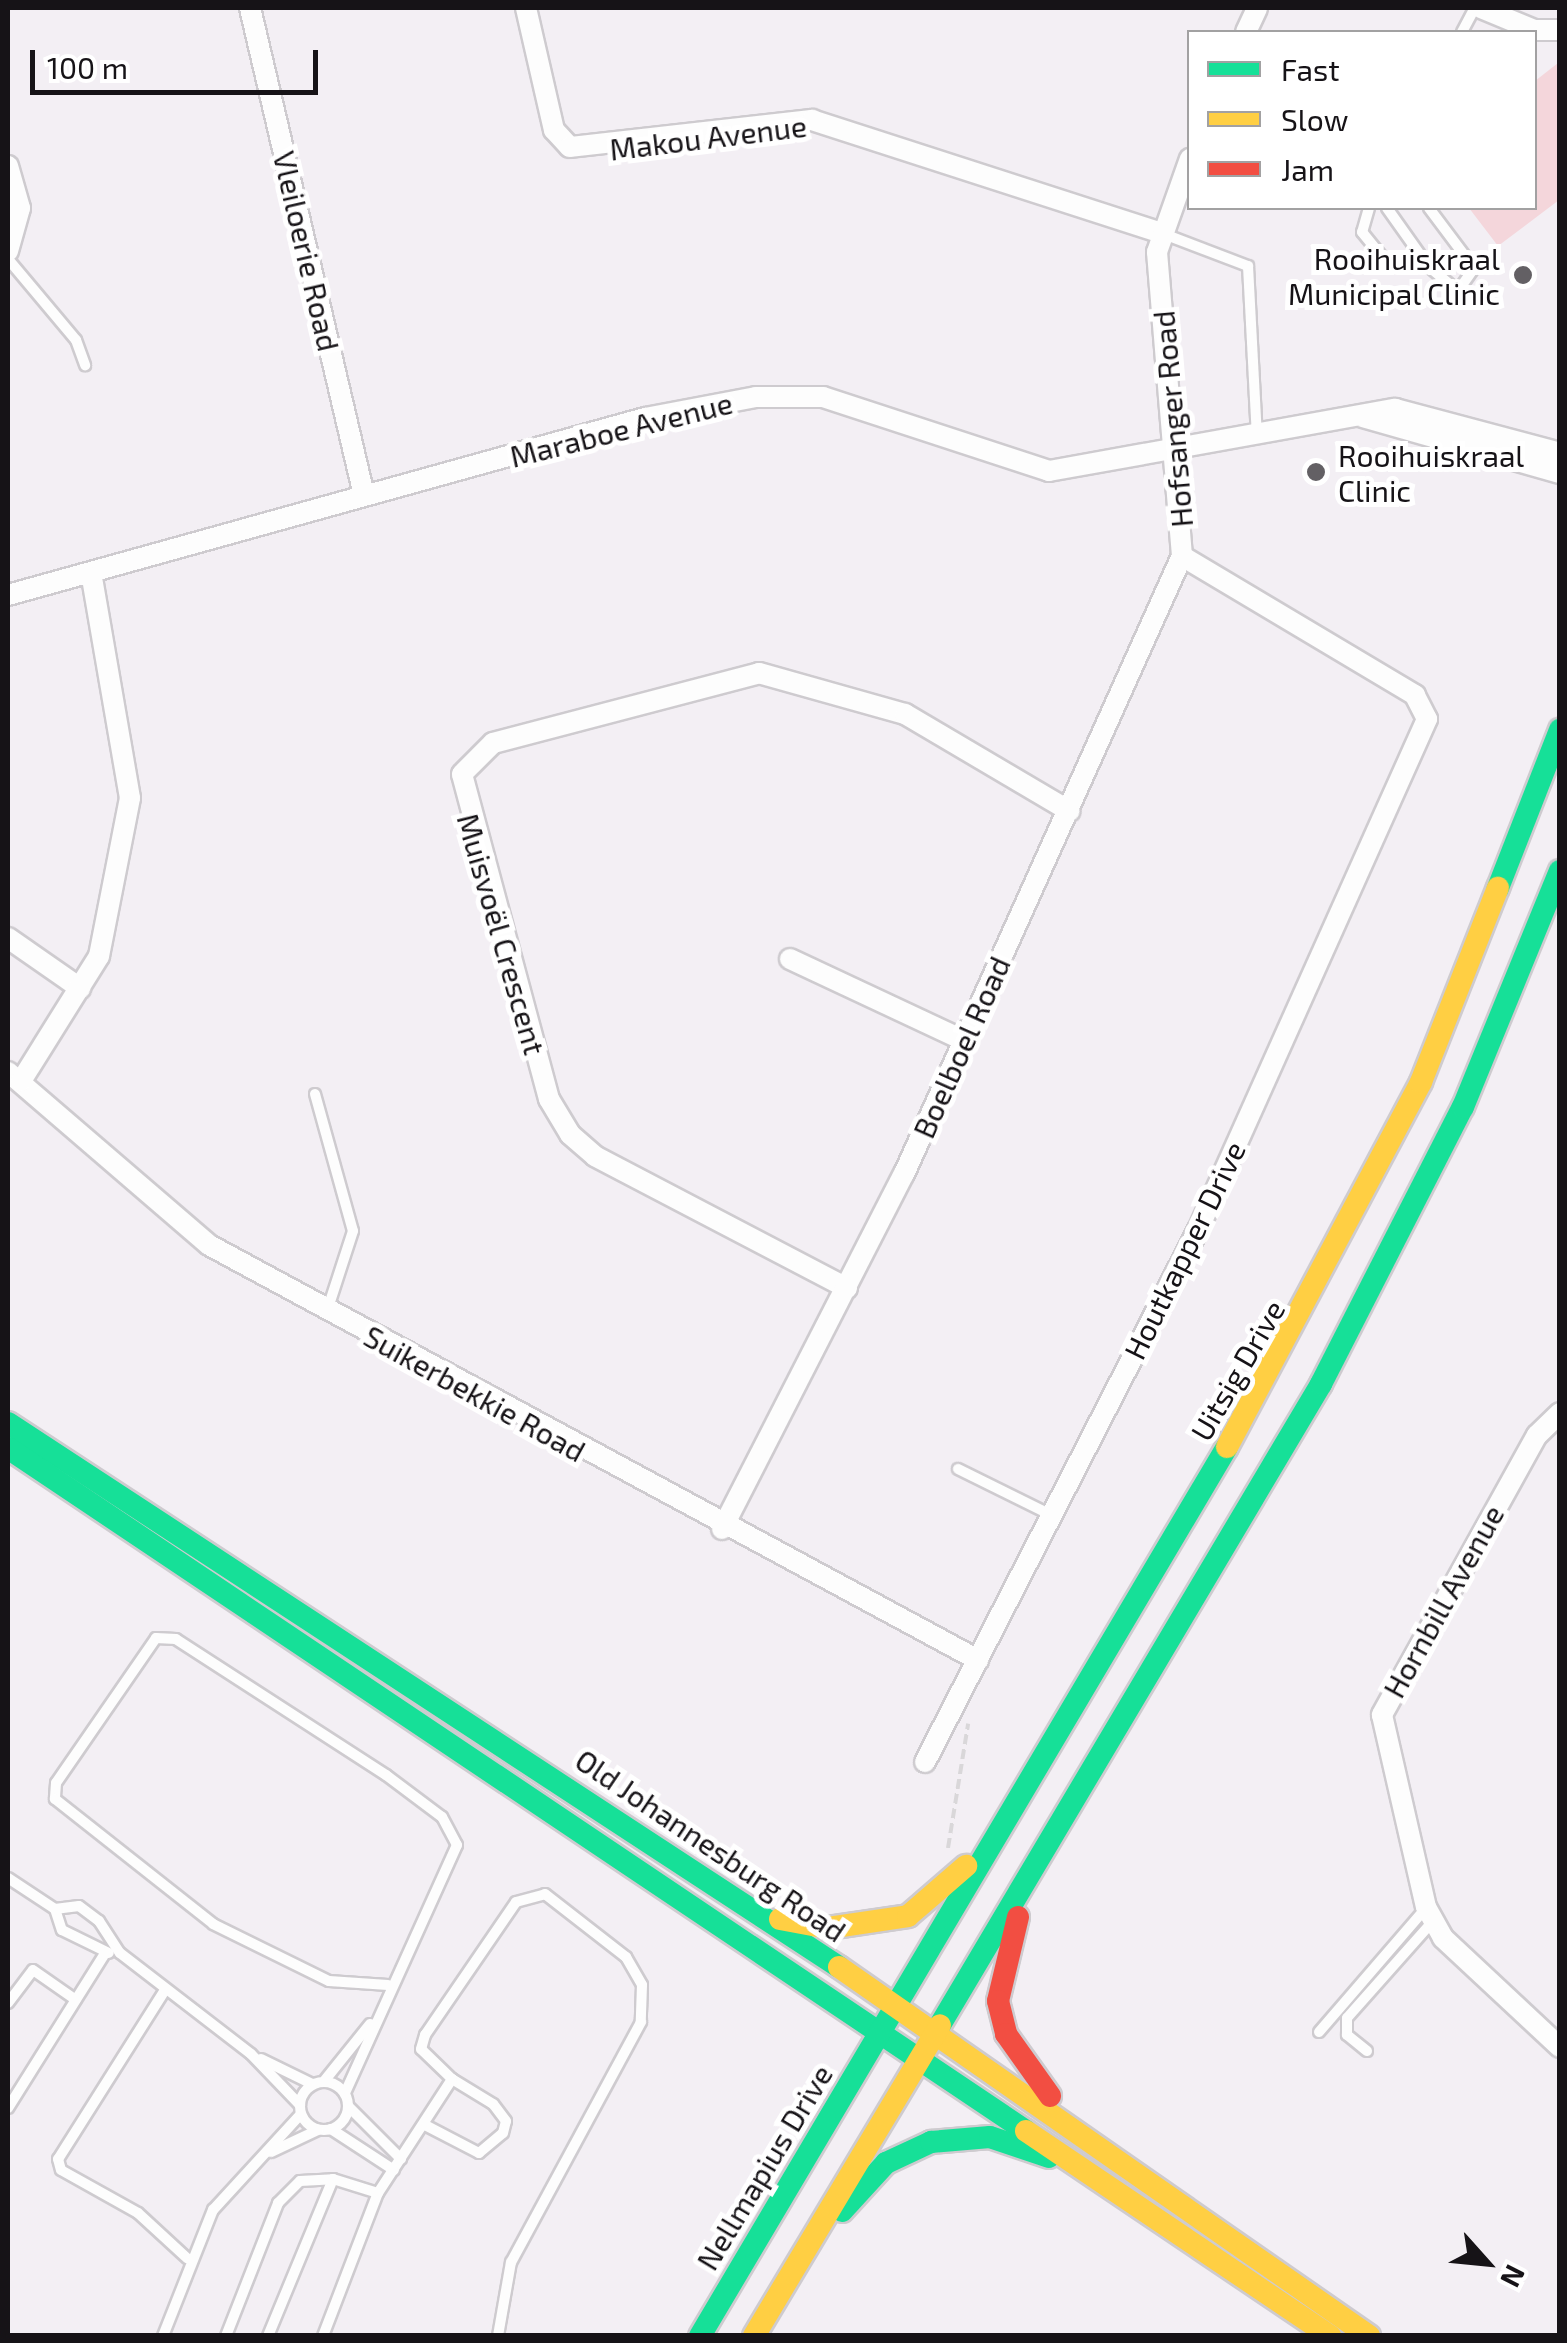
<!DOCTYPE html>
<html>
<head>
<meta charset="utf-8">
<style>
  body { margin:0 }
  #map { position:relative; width:1567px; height:2343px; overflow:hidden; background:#f3eff4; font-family:"Exo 2",sans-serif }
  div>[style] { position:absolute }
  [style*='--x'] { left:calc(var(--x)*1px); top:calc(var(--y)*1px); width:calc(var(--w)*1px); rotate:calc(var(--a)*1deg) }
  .green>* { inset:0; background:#f4d6db }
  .path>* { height:4px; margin-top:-2px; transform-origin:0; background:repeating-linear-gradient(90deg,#d9d7d9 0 10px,transparent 0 15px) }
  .roads { filter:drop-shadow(2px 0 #cecbcf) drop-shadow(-2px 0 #cecbcf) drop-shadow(0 2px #cecbcf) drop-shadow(0 -2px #cecbcf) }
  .lane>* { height:10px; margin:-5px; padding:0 5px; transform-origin:5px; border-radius:5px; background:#fdfdfd }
  .lane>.ring { margin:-5px; padding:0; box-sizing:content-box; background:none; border:10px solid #fdfdfd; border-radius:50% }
  .street>* { height:20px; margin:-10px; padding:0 10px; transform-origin:10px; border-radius:10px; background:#fdfdfd }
  .fast>* { height:22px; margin:-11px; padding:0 11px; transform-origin:11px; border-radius:11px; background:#16e098 }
  .slow>* { height:22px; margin:-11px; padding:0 11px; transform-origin:11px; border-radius:11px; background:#ffcf43 }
  .jam>* { height:22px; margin:-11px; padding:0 11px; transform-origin:11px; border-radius:11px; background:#f24e42 }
  .dots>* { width:28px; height:28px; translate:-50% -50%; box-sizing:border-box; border:5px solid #fff; border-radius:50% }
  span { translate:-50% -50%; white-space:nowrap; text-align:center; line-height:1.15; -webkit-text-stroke:10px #fff; paint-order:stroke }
  .street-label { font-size:30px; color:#161317 }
  .poi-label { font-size:30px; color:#161317 }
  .right { translate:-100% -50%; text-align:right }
  .left { translate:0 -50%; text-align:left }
  .frame { position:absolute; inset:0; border:10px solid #161317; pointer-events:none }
  .legend { position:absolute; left:1187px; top:30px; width:350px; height:180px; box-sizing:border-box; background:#fff; border:2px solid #a2a1a2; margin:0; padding:12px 18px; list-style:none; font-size:30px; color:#161317 }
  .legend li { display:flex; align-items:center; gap:20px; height:50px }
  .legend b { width:50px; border:2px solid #a2a1a2 }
  .north { position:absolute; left:1437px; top:2213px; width:100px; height:100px; -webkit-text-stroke:8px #fff; paint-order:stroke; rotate:117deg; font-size:28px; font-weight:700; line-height:40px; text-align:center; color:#161317 }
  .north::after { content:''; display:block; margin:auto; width:35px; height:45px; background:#161317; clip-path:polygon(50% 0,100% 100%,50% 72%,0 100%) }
  .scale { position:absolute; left:30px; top:50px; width:288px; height:45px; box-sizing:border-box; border:5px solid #161317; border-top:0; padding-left:12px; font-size:30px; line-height:35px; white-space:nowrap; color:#161317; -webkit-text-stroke:8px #fff; paint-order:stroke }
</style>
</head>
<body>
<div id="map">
  <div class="green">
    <i style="clip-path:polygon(1558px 63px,1559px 200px,1498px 246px,1469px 208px,1534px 208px,1535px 81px)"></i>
  </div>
  <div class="path">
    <i style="--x:948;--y:1848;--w:126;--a:-80.8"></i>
  </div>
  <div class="roads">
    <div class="lane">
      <i style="--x:1462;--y:32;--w:27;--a:-62"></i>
      <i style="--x:1369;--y:208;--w:25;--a:106"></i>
      <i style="--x:1362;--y:232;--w:36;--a:51"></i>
      <i style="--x:1385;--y:260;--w:43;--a:7.9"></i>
      <i style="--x:1387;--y:208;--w:71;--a:54.7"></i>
      <i style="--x:1428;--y:266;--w:39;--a:40"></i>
      <i style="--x:1458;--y:291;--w:28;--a:-55"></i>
      <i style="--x:1474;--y:268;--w:75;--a:-126.9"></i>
      <i style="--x:1164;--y:234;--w:90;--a:20.9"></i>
      <i style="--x:1248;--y:266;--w:170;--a:87"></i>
      <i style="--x:8;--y:259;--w:106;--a:50"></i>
      <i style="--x:76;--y:340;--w:27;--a:70"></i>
      <i style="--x:315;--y:1094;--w:142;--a:74.5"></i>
      <i style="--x:353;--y:1231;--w:81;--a:108"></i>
      <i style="--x:958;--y:1469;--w:104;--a:26.3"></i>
      <i style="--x:8;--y:1878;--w:56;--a:33.4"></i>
      <i style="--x:55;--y:1909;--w:24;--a:-7"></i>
      <i style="--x:79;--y:1906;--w:25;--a:37"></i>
      <i style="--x:99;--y:1921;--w:38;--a:57"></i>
      <i style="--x:120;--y:1953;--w:165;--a:37.6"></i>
      <i style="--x:251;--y:2054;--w:71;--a:46.1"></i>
      <i style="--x:55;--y:1909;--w:22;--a:72"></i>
      <i style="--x:62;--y:1930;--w:52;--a:26.1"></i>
      <i style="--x:165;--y:1990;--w:200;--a:122.3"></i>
      <i style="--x:58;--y:2159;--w:11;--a:75"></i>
      <i style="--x:61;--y:2170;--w:88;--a:29.2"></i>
      <i style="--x:138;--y:2213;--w:67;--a:42.6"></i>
      <i style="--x:8;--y:2003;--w:41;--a:-52.9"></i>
      <i style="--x:33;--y:1970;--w:52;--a:34.9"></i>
      <i style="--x:1319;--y:2032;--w:164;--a:-49.2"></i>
      <i style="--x:1367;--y:2051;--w:26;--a:-141"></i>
      <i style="--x:1347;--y:2035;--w:17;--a:-90"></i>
      <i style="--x:1347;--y:2018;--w:130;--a:-48.4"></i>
      <i style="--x:261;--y:2059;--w:57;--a:26.1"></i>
      <i style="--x:325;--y:2080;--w:72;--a:-51.2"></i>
      <i class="ring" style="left:300px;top:2082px;width:38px;height:38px"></i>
      <i style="--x:345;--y:2093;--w:272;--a:-65.7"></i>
      <i style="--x:457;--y:1845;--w:32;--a:-118"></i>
      <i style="--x:442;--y:1817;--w:70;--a:-143.1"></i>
      <i style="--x:386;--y:1775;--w:250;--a:-147.1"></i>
      <i style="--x:176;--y:1639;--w:20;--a:-177"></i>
      <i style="--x:156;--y:1638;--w:176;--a:124.6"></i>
      <i style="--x:56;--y:1783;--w:16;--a:94"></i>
      <i style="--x:55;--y:1799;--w:201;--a:38.3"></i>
      <i style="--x:213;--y:1924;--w:129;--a:26.2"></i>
      <i style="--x:329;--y:1981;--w:59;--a:3.9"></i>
      <i style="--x:348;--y:2106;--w:75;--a:45"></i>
      <i style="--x:8;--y:2108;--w:184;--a:-57.9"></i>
      <i style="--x:425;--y:2125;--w:61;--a:27.4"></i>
      <i style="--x:479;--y:2153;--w:31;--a:-40"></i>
      <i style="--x:503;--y:2133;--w:12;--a:-76"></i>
      <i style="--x:506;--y:2121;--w:21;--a:-127"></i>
      <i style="--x:493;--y:2104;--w:48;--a:-148.6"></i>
      <i style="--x:331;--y:2129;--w:75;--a:33.1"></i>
      <i style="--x:271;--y:2152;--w:52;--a:-25.1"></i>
      <i style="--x:163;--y:2336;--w:136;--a:-68.4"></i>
      <i style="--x:213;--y:2210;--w:129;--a:-47.5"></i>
      <i style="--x:226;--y:2336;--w:143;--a:-68.6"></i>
      <i style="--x:278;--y:2203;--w:31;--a:-45"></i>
      <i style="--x:300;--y:2181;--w:33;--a:-3"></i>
      <i style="--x:268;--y:2336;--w:170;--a:-67.5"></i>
      <i style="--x:333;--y:2179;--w:47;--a:17.3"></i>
      <i style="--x:323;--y:2336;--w:153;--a:-69"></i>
      <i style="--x:378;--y:2193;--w:136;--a:-57"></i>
      <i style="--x:452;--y:2079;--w:43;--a:-135.9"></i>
      <i style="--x:421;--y:2049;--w:15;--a:-74"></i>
      <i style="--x:425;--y:2035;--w:161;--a:-55.6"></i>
      <i style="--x:516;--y:1902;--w:30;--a:-15"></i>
      <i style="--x:545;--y:1894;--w:103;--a:37.9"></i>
      <i style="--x:626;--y:1957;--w:32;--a:60"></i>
      <i style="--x:642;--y:1985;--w:37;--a:92"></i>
      <i style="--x:641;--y:2022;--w:273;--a:118.4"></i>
      <i style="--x:511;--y:2262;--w:75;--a:100"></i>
    </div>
    <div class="street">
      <i style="--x:250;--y:8;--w:500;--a:76.83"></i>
      <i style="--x:526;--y:8;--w:125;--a:77.1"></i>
      <i style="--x:554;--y:130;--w:23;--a:47"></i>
      <i style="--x:570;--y:147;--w:244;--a:-6.4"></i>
      <i style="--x:812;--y:120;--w:364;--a:17.9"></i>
      <i style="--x:1481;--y:8;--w:57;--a:22.5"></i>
      <i style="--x:1534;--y:30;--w:26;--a:0"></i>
      <i style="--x:1246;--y:32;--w:26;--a:-65"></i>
      <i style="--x:8;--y:166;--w:44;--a:74.1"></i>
      <i style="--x:20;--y:208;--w:45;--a:105.6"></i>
      <i style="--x:1363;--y:417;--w:205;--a:15.9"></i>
      <i style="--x:8;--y:595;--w:661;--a:-15.53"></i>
      <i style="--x:645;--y:418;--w:113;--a:-10.7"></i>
      <i style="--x:756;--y:397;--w:67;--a:0"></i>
      <i style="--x:823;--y:397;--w:238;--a:18.1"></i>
      <i style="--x:1049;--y:471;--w:352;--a:-10.2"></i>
      <i style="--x:1395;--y:409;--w:171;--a:14.9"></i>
      <i style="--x:8;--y:938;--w:88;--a:34.8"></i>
      <i style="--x:790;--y:959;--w:191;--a:25.1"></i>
      <i style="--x:8;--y:1072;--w:265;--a:40.7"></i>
      <i style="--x:209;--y:1245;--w:874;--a:28.35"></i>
      <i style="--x:21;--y:1081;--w:147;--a:-58"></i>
      <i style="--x:99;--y:956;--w:161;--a:-78.9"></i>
      <i style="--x:130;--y:798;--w:224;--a:-99.8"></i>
      <i style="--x:847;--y:1288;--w:284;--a:-152.4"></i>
      <i style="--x:595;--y:1156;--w:33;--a:-139"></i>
      <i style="--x:570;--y:1134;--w:41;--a:-121"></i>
      <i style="--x:549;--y:1099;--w:336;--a:-105"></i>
      <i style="--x:462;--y:774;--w:44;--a:-45"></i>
      <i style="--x:493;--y:743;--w:275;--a:-14.7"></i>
      <i style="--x:759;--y:673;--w:152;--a:15.7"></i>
      <i style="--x:905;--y:714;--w:191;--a:30.5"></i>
      <i style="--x:1560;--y:1413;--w:32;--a:136"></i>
      <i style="--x:1537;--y:1435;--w:320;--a:119"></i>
      <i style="--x:1382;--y:1715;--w:197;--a:77.1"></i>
      <i style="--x:1426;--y:1907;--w:35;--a:61"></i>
      <i style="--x:1443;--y:1938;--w:160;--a:43"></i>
      <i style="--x:722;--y:1529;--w:399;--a:-62.9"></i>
      <i style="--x:904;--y:1174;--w:678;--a:-65.78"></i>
      <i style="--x:925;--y:1762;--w:598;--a:-62.84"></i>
      <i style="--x:1198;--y:1230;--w:560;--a:-65.86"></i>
      <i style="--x:1427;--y:719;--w:27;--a:-117"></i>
      <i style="--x:1415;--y:695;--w:271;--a:-149.2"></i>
      <i style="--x:1182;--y:556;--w:305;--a:-94.7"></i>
      <i style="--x:1157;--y:252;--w:99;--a:-70.5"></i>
    </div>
    <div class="fast">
      <i style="--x:1498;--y:888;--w:170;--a:-68.6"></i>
      <i style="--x:8;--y:1423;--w:993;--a:33.21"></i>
      <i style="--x:8;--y:1448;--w:1226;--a:33.86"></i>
      <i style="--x:940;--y:2025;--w:746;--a:-59.27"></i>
      <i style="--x:1321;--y:1384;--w:311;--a:-62.9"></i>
      <i style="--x:1463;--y:1107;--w:255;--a:-67.7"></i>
      <i style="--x:842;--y:2211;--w:65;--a:-47.5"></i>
      <i style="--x:886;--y:2163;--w:50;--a:-25"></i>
      <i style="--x:931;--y:2142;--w:59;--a:-4.8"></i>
      <i style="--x:990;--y:2137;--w:62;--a:18.7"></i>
      <i style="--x:700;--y:2336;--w:1033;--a:-59.34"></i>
    </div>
    <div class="slow">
      <i style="--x:1227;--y:1447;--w:413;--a:-62"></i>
      <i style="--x:1421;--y:1082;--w:209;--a:-68.4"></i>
      <i style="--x:780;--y:1919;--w:49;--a:10.6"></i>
      <i style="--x:828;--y:1928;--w:81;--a:-8.5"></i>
      <i style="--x:908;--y:1916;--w:77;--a:-40.8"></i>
      <i style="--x:839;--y:1967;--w:646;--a:34.85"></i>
      <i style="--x:1026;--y:2131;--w:367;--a:34"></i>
      <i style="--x:754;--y:2336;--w:362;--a:-59.1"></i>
    </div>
    <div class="jam">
      <i style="--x:1018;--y:1917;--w:86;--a:103.4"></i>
      <i style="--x:998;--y:2001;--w:34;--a:76"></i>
      <i style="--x:1006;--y:2034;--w:76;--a:54.6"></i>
    </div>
  </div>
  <div class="dots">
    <i style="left:1523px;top:275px;background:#636064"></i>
    <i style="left:1316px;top:472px;background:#636064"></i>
  </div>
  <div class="street-label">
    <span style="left:708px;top:137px;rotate:-7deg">Makou Avenue</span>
    <span style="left:307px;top:251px;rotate:77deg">Vleiloerie Road</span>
    <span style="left:1172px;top:419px;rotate:-95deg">Hofsanger Road</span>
    <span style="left:621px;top:429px;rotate:-14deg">Maraboe Avenue</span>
    <span style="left:502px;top:934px;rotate:74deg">Muisvoël Crescent</span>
    <span style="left:961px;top:1047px;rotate:-66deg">Boelboel Road</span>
    <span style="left:1184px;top:1250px;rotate:-64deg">Houtkapper Drive</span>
    <span style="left:1237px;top:1370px;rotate:-60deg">Uitsig Drive</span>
    <span style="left:475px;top:1393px;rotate:29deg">Suikerbekkie Road</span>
    <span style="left:1443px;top:1601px;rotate:-61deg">Hornbill Avenue</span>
    <span style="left:711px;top:1845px;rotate:34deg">Old Johannesburg Road</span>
    <span style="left:764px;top:2167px;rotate:-59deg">Nellmapius Drive</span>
  </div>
  <div class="poi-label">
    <span class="right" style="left:1500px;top:275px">Rooihuiskraal<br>Municipal Clinic</span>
    <span class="left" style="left:1338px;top:472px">Rooihuiskraal<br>Clinic</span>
  </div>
  <div class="frame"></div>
  <ul class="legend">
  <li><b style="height:12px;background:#16e098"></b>Fast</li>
  <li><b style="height:12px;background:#ffcf43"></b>Slow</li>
  <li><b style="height:12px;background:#f24e42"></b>Jam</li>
  </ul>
  <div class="north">N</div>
  <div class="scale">100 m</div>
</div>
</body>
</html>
